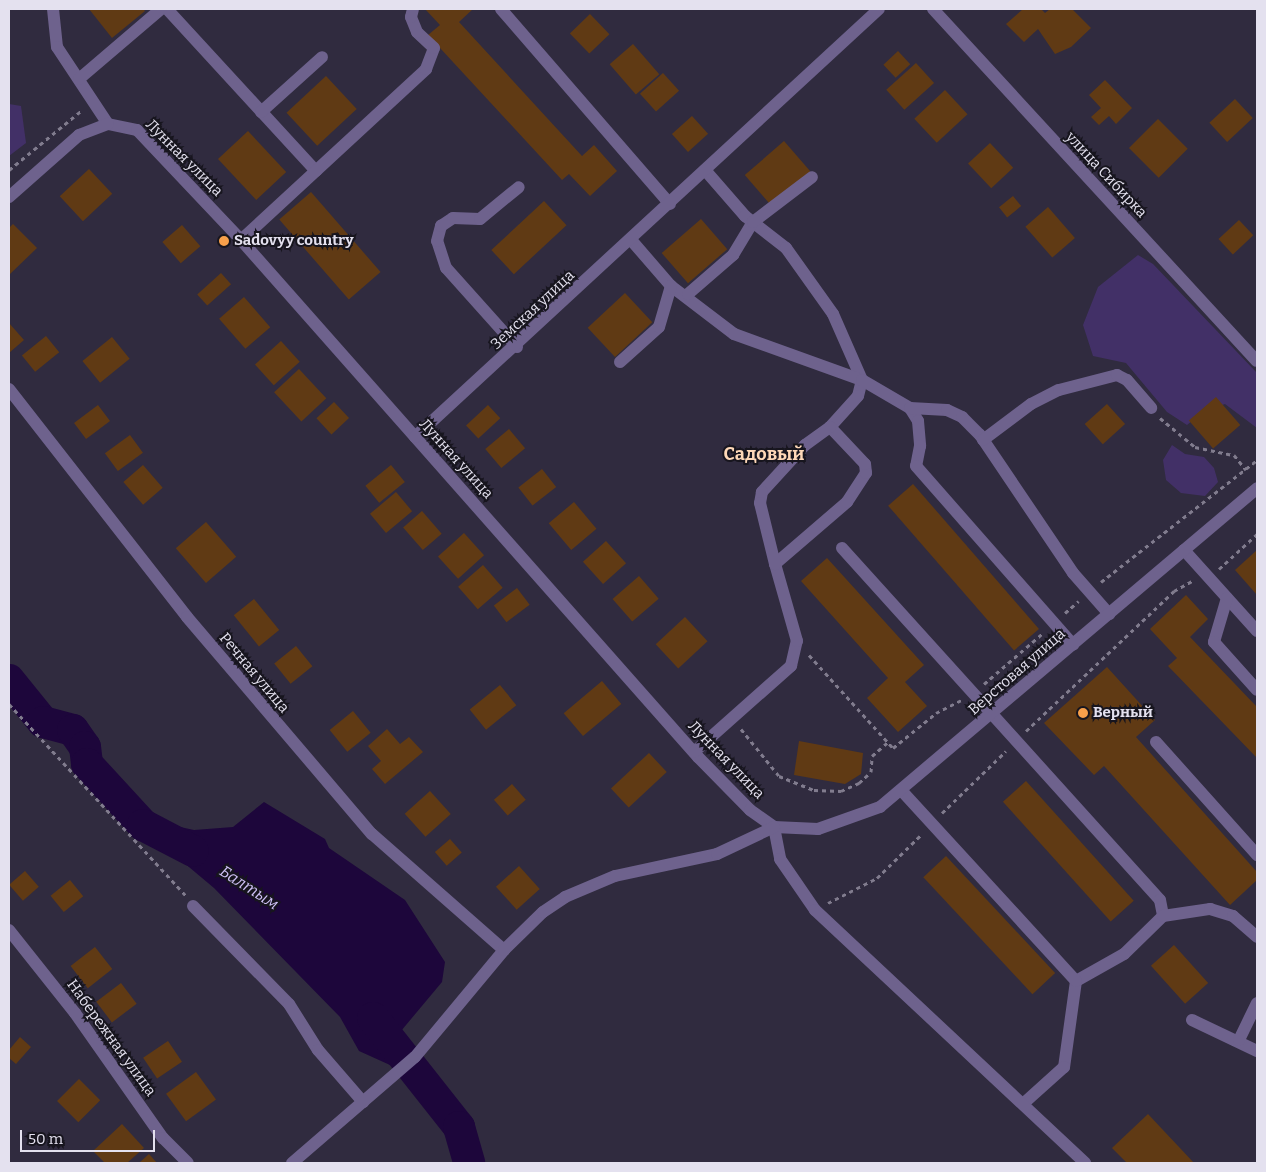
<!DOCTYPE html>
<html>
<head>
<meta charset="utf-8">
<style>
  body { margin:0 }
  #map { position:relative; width:1266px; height:1172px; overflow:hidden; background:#302b3f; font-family:Bitter,serif }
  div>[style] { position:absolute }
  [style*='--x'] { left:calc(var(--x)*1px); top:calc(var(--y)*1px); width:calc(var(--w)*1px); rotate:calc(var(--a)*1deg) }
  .green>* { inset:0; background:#423067 }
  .water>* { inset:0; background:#1d063b }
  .river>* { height:32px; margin:-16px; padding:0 16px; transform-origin:16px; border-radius:16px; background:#1d063b }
  .building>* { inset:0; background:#603a14; transform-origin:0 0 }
  .path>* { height:3px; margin-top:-1.5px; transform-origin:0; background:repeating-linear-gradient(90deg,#817c8e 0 4px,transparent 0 8px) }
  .minor>* { height:12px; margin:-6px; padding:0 6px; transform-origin:6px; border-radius:6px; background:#6e628d }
  .dots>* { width:14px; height:14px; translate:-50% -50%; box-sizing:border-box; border:2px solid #17151e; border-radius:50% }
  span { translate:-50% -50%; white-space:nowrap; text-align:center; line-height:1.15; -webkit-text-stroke:4px #17151e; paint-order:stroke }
  .street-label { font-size:15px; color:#e4e1ef }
  .poi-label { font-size:15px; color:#e4e1ef; font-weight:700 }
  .left { translate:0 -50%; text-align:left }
  .water-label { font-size:16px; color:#cfc1f6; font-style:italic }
  .quarter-label { font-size:18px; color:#fed8b8; font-weight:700 }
  .frame { position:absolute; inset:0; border:10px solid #e4e1ef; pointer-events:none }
  .scale { position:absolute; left:20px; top:1130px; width:135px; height:22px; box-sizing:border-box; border:2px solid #e4e1ef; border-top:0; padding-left:6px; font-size:15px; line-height:18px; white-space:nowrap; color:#e4e1ef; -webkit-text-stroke:4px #17151e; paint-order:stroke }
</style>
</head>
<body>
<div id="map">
  <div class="green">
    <i style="clip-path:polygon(9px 104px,21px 106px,26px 143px,9px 156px)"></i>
    <i style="clip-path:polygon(1138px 255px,1153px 264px,1257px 373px,1257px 428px,1225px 404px,1204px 411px,1187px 425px,1167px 412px,1126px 363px,1093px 356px,1083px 325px,1098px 287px)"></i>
    <i style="clip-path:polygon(1172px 445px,1185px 454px,1204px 457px,1214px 468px,1218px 482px,1205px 496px,1181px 493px,1166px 480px,1163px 460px)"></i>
  </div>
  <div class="water">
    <i style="clip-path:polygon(264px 802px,325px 839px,329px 848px,405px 900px,445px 962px,442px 982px,401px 1031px,401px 1052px,390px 1065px,359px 1051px,340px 1017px,214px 888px,152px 836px,157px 822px,194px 830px,233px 827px)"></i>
  </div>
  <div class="river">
    <i style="--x:9;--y:680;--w:54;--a:51"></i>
    <i style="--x:43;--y:722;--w:31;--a:15"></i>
    <i style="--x:73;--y:730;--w:21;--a:55"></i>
    <i style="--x:85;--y:747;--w:17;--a:83"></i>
    <i style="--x:87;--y:764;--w:83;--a:47.4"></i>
    <i style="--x:143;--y:825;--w:56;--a:27.5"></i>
    <i style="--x:373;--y:1018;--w:139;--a:51.7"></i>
    <i style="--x:459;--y:1127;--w:37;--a:74"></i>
  </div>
  <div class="building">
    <i style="clip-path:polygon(89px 9px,143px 9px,145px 11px,112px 38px)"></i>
    <i style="clip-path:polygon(425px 9px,473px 9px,459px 22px,582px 156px,594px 145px,617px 171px,590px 196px,569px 174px,562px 180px,428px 35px,440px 25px)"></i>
    <i style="clip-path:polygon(1023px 9px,1041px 9px,1045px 13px,1050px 9px,1072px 9px,1091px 28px,1071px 47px,1055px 54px,1038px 29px,1024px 42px,1006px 24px)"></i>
    <i style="left:590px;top:14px;width:28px;height:28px;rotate:46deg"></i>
    <i style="left:633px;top:44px;width:40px;height:31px;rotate:49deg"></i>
    <i style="left:898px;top:51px;width:18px;height:20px;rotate:47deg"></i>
    <i style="left:916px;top:63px;width:27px;height:40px;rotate:48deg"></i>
    <i style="left:663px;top:73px;width:24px;height:31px;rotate:48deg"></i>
    <i style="left:326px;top:76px;width:45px;height:54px;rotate:47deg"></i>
    <i style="clip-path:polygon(1105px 80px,1132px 108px,1116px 124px,1109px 116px,1099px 125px,1091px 117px,1101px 108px,1089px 95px)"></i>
    <i style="left:945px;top:90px;width:33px;height:42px;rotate:47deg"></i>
    <i style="left:1235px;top:99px;width:26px;height:35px;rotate:47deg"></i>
    <i style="left:692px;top:116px;width:24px;height:27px;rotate:48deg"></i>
    <i style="left:1158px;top:119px;width:42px;height:41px;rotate:45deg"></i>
    <i style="left:248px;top:131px;width:56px;height:41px;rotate:47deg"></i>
    <i style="left:784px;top:141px;width:40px;height:52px;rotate:49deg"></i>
    <i style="left:990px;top:143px;width:34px;height:30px;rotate:47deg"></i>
    <i style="left:89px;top:169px;width:34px;height:40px;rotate:47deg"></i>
    <i style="left:311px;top:192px;width:106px;height:42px;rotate:49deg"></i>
    <i style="left:1013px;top:196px;width:13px;height:18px;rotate:51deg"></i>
    <i style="left:544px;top:201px;width:33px;height:72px;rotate:47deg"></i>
    <i style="left:1048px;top:207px;width:41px;height:30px;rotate:49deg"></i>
    <i style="left:701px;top:219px;width:40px;height:52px;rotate:49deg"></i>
    <i style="left:1239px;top:220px;width:21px;height:28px;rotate:47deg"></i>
    <i style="clip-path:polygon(13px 224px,37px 248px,9px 275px,9px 228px)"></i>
    <i style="left:182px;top:225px;width:28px;height:26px;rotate:49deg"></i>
    <i style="left:221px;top:273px;width:15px;height:32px;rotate:48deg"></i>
    <i style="left:625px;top:293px;width:40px;height:51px;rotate:47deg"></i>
    <i style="left:244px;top:297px;width:40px;height:33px;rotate:49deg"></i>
    <i style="clip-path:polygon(9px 323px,24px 340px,9px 353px)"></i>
    <i style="left:46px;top:336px;width:21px;height:31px;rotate:51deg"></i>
    <i style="left:112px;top:337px;width:28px;height:38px;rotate:51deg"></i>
    <i style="left:281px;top:341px;width:28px;height:35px;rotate:48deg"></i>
    <i style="left:299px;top:369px;width:40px;height:34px;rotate:47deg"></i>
    <i style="left:1216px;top:397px;width:37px;height:36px;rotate:49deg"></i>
    <i style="left:334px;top:402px;width:22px;height:24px;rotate:47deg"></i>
    <i style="left:1107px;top:404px;width:27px;height:30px;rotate:48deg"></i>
    <i style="left:98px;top:405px;width:20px;height:30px;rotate:53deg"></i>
    <i style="left:488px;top:405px;width:18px;height:30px;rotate:47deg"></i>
    <i style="left:509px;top:429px;width:25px;height:31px;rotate:50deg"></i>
    <i style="left:130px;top:435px;width:22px;height:31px;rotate:54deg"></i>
    <i style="left:143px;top:465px;width:30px;height:26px;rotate:49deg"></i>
    <i style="left:391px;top:465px;width:22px;height:33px;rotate:51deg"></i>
    <i style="left:542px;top:469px;width:23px;height:30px;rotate:52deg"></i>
    <i style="left:913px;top:484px;width:192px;height:33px;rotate:49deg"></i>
    <i style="left:396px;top:492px;width:25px;height:34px;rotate:50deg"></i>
    <i style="left:574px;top:502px;width:35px;height:33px;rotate:50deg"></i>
    <i style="left:422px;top:511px;width:30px;height:25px;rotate:49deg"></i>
    <i style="left:206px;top:522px;width:46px;height:40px;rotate:49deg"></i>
    <i style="left:464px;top:533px;width:30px;height:35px;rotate:48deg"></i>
    <i style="left:606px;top:541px;width:30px;height:31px;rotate:48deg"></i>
    <i style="clip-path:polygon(1257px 550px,1257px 595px,1235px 570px)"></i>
    <i style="clip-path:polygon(827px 558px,924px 665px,905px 682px,927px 706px,898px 732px,867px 698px,888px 678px,801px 581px)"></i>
    <i style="left:483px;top:565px;width:30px;height:33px;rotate:49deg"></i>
    <i style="left:639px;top:576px;width:30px;height:35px;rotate:49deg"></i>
    <i style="left:517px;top:588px;width:21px;height:29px;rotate:53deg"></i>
    <i style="clip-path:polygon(1186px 595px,1208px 619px,1190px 637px,1257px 707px,1257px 758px,1168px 666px,1177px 658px,1150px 629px)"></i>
    <i style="left:254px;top:599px;width:40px;height:26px;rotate:51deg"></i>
    <i style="left:685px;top:617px;width:33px;height:40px;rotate:47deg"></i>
    <i style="left:296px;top:646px;width:26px;height:28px;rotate:51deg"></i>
    <i style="clip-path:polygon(1107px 667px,1155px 720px,1136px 737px,1257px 872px,1257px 880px,1230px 905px,1104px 766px,1094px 775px,1044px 723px)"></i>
    <i style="left:602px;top:681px;width:30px;height:50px;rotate:50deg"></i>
    <i style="left:500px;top:685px;width:26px;height:39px;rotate:51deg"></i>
    <i style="left:353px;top:711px;width:28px;height:30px;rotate:51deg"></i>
    <i style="clip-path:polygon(387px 729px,400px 744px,409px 737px,423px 752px,385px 784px,372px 769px,381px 761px,368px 746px)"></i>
    <i style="clip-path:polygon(799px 741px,863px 753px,861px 774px,845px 784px,794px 775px)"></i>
    <i style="left:649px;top:753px;width:26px;height:52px;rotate:47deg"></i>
    <i style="left:1026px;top:781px;width:161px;height:31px;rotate:48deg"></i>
    <i style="left:512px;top:784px;width:21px;height:24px;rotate:49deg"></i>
    <i style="left:430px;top:791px;width:31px;height:34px;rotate:48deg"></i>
    <i style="left:450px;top:839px;width:18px;height:20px;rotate:49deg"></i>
    <i style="left:946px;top:856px;width:160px;height:31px;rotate:47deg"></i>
    <i style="left:519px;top:866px;width:31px;height:31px;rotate:48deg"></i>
    <i style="left:25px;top:871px;width:21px;height:21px;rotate:49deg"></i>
    <i style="left:70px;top:880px;width:21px;height:25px;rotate:51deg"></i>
    <i style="left:1174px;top:945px;width:51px;height:31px;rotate:48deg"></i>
    <i style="left:95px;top:947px;width:28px;height:31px;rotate:52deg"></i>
    <i style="left:121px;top:983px;width:26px;height:31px;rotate:53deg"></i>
    <i style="clip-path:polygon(20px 1037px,31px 1047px,16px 1064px,9px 1058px,9px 1050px)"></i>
    <i style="left:168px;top:1041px;width:25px;height:30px;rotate:56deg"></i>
    <i style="left:196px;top:1072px;width:34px;height:37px;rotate:54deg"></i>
    <i style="left:79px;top:1079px;width:30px;height:31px;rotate:45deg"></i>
    <i style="clip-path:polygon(1148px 1114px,1194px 1163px,1127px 1163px,1112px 1148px)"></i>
    <i style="clip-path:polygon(122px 1124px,144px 1148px,127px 1163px,105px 1163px,93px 1151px)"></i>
    <i style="clip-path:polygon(149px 1154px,157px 1163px,139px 1163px)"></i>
  </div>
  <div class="path">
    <i style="--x:9;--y:170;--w:94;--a:-39.4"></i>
    <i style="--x:1160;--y:418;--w:45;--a:39.6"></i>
    <i style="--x:1195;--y:447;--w:40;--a:12"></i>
    <i style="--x:1234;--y:455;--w:19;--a:51"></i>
    <i style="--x:1219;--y:569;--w:52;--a:-42.6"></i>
    <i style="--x:1101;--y:582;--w:198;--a:-38"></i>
    <i style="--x:1065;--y:613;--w:18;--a:-41"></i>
    <i style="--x:809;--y:655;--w:125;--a:47.9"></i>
    <i style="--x:893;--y:748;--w:55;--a:-39.1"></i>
    <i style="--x:936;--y:713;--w:28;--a:-27"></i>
    <i style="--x:984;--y:684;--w:79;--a:-40.9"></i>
    <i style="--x:9;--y:704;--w:260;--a:47.3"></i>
    <i style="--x:741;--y:729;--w:60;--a:51"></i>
    <i style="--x:779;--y:776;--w:38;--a:22"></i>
    <i style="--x:814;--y:790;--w:27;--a:2"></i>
    <i style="--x:841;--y:791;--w:20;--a:-24"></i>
    <i style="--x:859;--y:783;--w:16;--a:-43"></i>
    <i style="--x:871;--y:772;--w:16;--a:-86"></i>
    <i style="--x:872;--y:756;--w:21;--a:-41"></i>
    <i style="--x:1026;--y:731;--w:204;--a:-43.4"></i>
    <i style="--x:1174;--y:591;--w:23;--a:-29"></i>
    <i style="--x:942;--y:813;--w:89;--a:-44.1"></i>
    <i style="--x:828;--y:903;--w:55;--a:-27"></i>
    <i style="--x:877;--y:878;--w:63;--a:-44.4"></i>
  </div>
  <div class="minor">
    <i style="--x:53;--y:9;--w:38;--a:84"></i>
    <i style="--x:57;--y:47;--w:92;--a:56.5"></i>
    <i style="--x:167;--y:9;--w:220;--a:47.4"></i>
    <i style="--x:501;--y:9;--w:258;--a:49.1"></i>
    <i style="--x:933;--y:9;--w:478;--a:47.4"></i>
    <i style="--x:79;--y:79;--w:108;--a:-40.5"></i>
    <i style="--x:261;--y:112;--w:82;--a:-42"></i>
    <i style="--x:108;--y:124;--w:30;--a:12"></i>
    <i style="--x:137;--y:130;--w:151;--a:46.6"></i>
    <i style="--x:241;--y:240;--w:690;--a:48.53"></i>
    <i style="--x:698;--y:757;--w:74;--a:45.5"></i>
    <i style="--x:750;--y:810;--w:29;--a:35"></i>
    <i style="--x:705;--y:170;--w:61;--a:49"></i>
    <i style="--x:745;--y:216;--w:52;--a:38"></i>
    <i style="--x:786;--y:248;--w:81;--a:54.5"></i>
    <i style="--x:833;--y:314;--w:72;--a:66.3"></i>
    <i style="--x:862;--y:380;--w:16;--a:104"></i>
    <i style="--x:858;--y:396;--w:42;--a:132.1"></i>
    <i style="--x:9;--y:197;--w:94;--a:-41.5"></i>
    <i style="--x:79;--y:135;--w:31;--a:-21"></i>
    <i style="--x:241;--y:240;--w:252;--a:-42.7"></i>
    <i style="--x:426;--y:69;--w:22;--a:-69"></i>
    <i style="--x:434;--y:48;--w:23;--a:-137"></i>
    <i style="--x:417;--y:32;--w:16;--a:-112"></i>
    <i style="--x:411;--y:17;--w:8;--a:-76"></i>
    <i style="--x:632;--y:241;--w:60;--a:49.1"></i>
    <i style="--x:671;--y:286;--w:79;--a:37.3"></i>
    <i style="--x:734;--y:334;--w:136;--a:19.8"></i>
    <i style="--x:862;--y:380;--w:56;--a:30.3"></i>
    <i style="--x:910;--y:408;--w:15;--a:58"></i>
    <i style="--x:918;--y:421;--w:25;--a:85"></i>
    <i style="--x:920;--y:446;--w:20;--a:101"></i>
    <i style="--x:916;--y:466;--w:238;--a:48.7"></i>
    <i style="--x:688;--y:294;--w:60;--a:-40.9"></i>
    <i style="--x:733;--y:255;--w:39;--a:-59"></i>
    <i style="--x:753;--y:222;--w:74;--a:-37.3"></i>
    <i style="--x:517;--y:347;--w:106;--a:-131.9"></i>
    <i style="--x:446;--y:268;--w:28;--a:-108"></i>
    <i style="--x:437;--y:241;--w:16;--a:-75"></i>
    <i style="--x:441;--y:226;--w:14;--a:-34"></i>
    <i style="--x:453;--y:218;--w:27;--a:2"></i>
    <i style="--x:480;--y:219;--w:50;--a:-39.4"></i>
    <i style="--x:620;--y:362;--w:52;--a:-41.9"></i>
    <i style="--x:659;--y:327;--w:43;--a:-73.7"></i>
    <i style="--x:9;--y:389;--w:289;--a:52"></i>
    <i style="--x:187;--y:617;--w:285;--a:49.6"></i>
    <i style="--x:372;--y:834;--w:176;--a:41.3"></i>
    <i style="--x:910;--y:408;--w:37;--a:3"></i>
    <i style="--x:947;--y:410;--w:17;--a:25"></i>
    <i style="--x:962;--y:417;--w:25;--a:45"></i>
    <i style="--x:980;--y:435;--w:166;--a:56"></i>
    <i style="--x:1073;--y:573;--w:55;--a:48.7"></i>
    <i style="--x:415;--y:437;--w:631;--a:-42.69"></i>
    <i style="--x:983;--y:440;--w:60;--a:-36.9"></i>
    <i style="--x:1031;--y:404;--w:31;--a:-27"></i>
    <i style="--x:1059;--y:390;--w:60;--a:-14.5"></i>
    <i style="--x:1117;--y:375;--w:11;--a:27"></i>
    <i style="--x:1127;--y:380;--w:37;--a:49"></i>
    <i style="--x:842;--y:548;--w:474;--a:47.9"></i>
    <i style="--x:1160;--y:900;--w:16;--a:79"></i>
    <i style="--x:1163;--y:916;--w:54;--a:135.7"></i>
    <i style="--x:1124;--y:954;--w:55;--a:150.6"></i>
    <i style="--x:1076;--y:981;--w:87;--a:97.9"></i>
    <i style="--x:1064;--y:1067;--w:54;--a:138"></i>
    <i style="--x:1184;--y:550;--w:109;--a:48"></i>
    <i style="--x:1227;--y:598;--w:46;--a:106.5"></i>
    <i style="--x:1214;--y:642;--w:64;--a:48.1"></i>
    <i style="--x:1156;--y:742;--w:152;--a:48.2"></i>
    <i style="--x:694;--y:752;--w:130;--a:-41.6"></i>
    <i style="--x:791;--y:666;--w:26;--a:-77"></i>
    <i style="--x:797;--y:641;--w:80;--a:-105.9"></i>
    <i style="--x:775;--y:564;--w:95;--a:-40.7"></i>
    <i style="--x:847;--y:502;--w:35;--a:-57"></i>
    <i style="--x:866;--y:473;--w:9;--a:-96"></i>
    <i style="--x:865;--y:464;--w:51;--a:-133.4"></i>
    <i style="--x:830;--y:427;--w:31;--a:144"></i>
    <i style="--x:805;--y:445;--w:64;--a:132.5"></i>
    <i style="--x:762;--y:492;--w:11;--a:100"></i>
    <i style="--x:760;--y:503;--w:63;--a:76.2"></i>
    <i style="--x:901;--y:790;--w:259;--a:47.5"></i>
    <i style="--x:774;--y:827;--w:44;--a:2.6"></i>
    <i style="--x:818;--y:829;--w:66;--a:-19.5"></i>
    <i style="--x:880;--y:807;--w:494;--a:-40.2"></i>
    <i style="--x:774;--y:827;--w:33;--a:79"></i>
    <i style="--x:780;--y:859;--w:62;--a:55.5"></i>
    <i style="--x:815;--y:910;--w:370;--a:43.1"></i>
    <i style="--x:193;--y:906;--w:137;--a:45.6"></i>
    <i style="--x:289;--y:1004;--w:54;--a:57.8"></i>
    <i style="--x:318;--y:1050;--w:69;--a:49.1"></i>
    <i style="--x:1163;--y:916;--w:48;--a:-8.5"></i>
    <i style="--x:1210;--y:909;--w:24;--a:17"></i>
    <i style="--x:1233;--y:916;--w:32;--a:41"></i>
    <i style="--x:9;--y:930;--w:106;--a:51.5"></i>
    <i style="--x:75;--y:1013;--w:153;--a:54.9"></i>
    <i style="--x:163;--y:1138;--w:35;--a:45"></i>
    <i style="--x:1192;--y:1020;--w:72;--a:25.5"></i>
    <i style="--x:1239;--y:1040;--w:41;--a:-64.1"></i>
    <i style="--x:292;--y:1163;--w:162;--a:-40.8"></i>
    <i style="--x:415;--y:1057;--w:139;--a:-50.2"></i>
    <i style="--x:504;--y:950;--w:54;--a:-44.3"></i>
    <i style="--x:543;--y:912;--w:27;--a:-34"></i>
    <i style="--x:565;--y:897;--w:54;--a:-22.8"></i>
    <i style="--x:615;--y:876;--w:104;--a:-12.2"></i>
    <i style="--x:717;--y:854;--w:63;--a:-25.3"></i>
  </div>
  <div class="dots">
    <i style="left:224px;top:241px;background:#f8a04b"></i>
    <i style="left:1083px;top:713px;background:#f8a04b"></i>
  </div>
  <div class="street-label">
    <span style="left:184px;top:158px;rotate:45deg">Лунная улица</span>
    <span style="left:1106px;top:175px;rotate:47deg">улица Сибирка</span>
    <span style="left:533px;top:310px;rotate:-43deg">Земская улица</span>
    <span style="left:456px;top:459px;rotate:48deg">Лунная улица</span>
    <span style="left:1017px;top:672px;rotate:-41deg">Верстовая улица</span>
    <span style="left:254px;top:673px;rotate:50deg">Речная улица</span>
    <span style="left:726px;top:760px;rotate:46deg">Лунная улица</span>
    <span style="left:111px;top:1038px;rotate:54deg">Набережная улица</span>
  </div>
  <div class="poi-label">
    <span class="left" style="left:234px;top:241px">Sadovyy country</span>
    <span class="left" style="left:1093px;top:713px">Верный</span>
  </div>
  <div class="water-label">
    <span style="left:249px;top:888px;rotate:33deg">Балтым</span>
  </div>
  <div class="quarter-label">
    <span style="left:764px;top:454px">Садовый</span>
  </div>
  <div class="frame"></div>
  <div class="scale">50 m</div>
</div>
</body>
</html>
